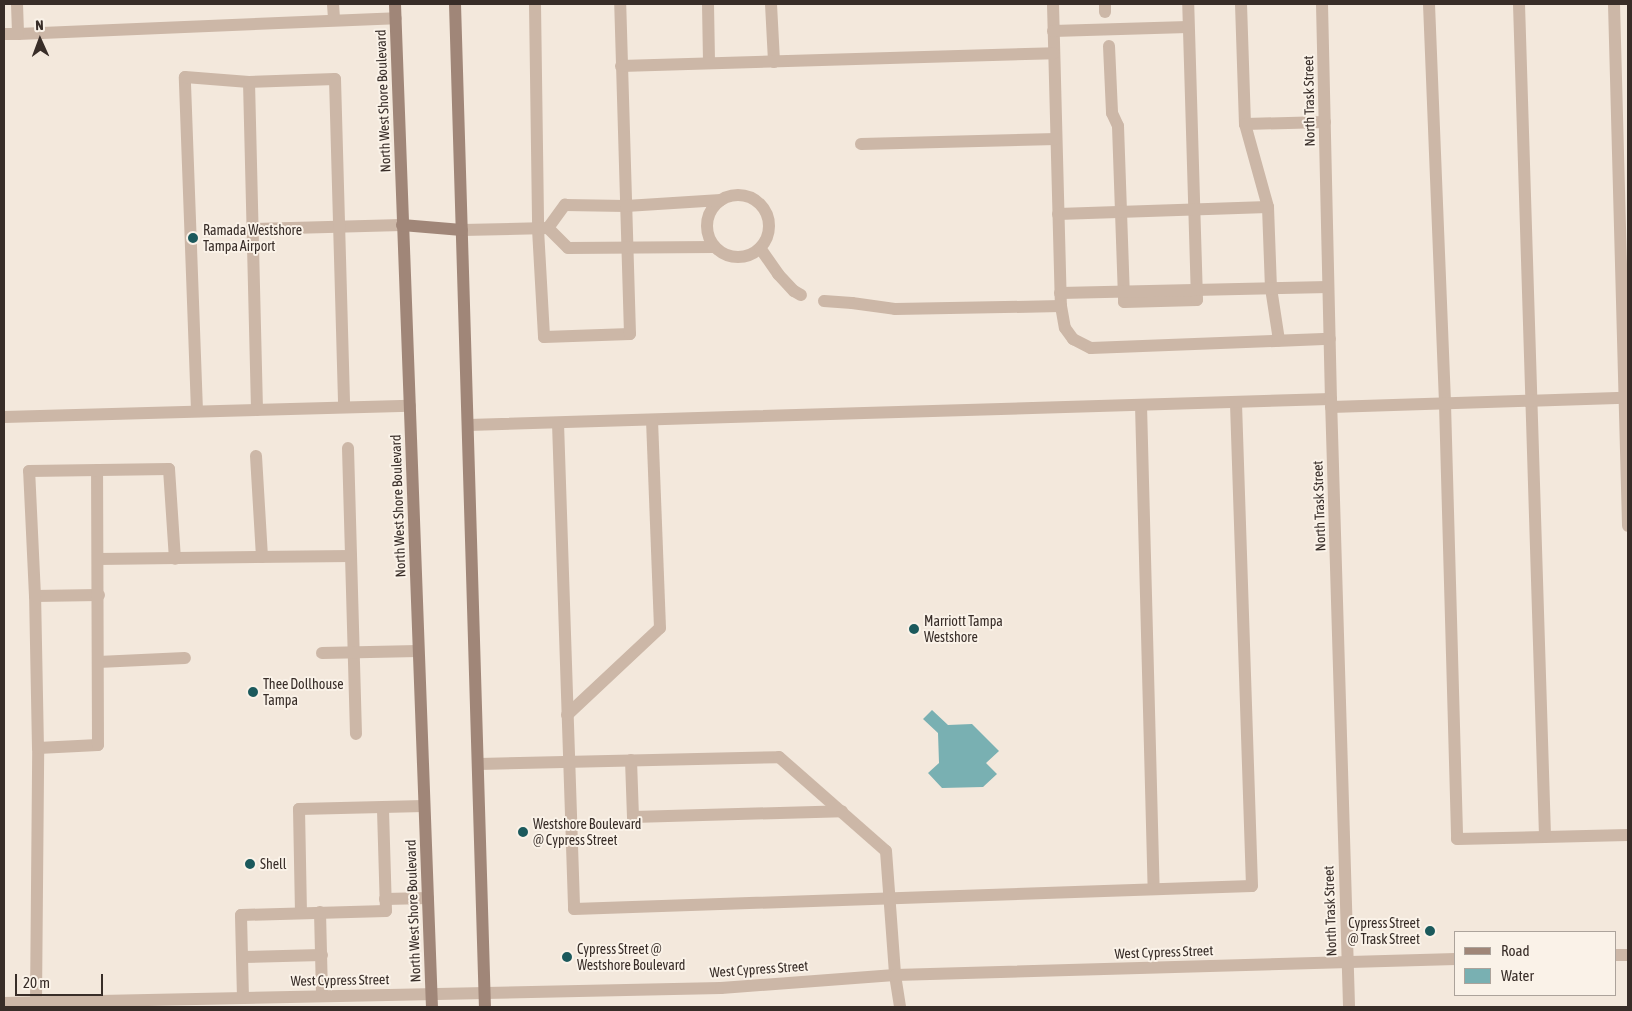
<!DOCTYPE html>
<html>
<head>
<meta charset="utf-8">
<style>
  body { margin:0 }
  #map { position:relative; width:1632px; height:1011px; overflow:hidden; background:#f3e8dc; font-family:"Asap Condensed",sans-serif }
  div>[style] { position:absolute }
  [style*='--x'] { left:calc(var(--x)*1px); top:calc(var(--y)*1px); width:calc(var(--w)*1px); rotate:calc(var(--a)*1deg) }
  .water>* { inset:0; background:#79b0b2 }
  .service>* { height:12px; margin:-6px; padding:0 6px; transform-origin:6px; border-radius:6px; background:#ccb7a7 }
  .service>.ring { margin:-6px; padding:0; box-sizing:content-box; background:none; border:12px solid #ccb7a7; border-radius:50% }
  .minor>* { height:12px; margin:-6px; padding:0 6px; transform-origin:6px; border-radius:6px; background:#ccb7a7 }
  .tertiary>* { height:12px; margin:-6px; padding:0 6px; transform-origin:6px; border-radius:6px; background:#ccb7a7 }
  .secondary>* { height:12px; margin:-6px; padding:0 6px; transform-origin:6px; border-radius:6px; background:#a08678 }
  .dots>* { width:14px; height:14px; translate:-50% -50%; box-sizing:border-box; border:2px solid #faf2e8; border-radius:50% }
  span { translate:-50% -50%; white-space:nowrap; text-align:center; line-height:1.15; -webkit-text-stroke:4px #faf2e8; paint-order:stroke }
  .street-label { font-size:14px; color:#382d28 }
  .poi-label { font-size:14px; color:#382d28 }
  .left { translate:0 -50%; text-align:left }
  .right { translate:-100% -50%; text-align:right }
  .frame { position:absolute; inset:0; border:5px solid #382d28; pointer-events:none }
  .legend { position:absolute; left:1454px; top:931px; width:162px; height:65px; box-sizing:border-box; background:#faf2e8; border:1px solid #aca39b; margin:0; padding:6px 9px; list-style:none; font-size:15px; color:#382d28 }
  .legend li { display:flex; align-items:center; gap:10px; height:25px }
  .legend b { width:25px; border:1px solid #aca39b }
  .north { position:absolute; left:15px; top:15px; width:50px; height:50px; -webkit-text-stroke:4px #faf2e8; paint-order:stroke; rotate:358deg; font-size:14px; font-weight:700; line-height:20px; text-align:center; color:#382d28 }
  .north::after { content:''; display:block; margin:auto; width:18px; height:22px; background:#382d28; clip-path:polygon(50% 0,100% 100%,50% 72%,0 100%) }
  .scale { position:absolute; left:15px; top:974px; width:88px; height:22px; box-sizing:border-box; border:2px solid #382d28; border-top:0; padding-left:6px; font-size:15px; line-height:18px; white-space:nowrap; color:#382d28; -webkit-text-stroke:4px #faf2e8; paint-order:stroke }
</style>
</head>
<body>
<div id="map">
  <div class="water">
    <i style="clip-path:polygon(932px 710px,948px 725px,972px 724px,999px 751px,986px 763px,997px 774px,983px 787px,942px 788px,928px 773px,939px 763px,938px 733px,923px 719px)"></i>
  </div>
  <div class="service">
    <i style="--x:17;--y:4;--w:30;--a:88"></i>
    <i style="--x:18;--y:34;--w:378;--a:-2.4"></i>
    <i style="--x:333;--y:4;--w:16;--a:86"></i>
    <i style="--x:535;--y:4;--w:225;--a:89.2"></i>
    <i style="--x:538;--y:229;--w:108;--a:86.8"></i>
    <i style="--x:544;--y:337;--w:86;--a:-2"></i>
    <i style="--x:630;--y:334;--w:330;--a:-91.7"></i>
    <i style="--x:708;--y:4;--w:59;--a:89"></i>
    <i style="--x:771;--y:4;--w:58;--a:87"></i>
    <i style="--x:1053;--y:4;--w:302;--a:88.5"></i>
    <i style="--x:1061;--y:306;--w:22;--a:80"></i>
    <i style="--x:1065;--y:328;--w:14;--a:54"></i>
    <i style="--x:1073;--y:339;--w:20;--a:27"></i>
    <i style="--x:1091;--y:348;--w:239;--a:-2.2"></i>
    <i style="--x:1105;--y:4;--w:8;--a:90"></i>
    <i style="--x:1241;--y:4;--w:120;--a:88.1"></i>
    <i style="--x:1245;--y:124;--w:86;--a:74.5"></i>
    <i style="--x:1268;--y:207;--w:81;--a:87.9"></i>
    <i style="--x:1271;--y:288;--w:53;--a:81.3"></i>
    <i style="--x:1429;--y:4;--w:400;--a:87.7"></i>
    <i style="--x:1445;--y:404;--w:435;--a:88.4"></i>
    <i style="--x:1457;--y:839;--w:171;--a:-1.3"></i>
    <i style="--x:1519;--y:4;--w:833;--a:88.21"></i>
    <i style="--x:1614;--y:4;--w:522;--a:88.46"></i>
    <i style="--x:1053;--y:31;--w:135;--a:-1.7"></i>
    <i style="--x:4;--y:34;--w:14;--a:0"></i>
    <i style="--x:1109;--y:46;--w:67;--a:87.4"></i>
    <i style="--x:1112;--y:113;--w:14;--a:65"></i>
    <i style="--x:1118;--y:126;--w:176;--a:88"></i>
    <i style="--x:1124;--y:302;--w:73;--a:-1.6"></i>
    <i style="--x:1197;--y:300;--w:296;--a:-91.7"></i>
    <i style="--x:621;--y:66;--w:433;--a:-1.7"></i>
    <i style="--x:249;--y:82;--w:328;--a:88.6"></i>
    <i style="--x:1245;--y:124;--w:80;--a:-1.4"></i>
    <i style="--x:861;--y:144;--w:195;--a:-1.5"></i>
    <i class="ring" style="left:707px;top:195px;width:50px;height:50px"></i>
    <i style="--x:1058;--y:214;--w:210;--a:-1.9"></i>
    <i style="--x:548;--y:228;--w:29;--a:-54"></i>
    <i style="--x:565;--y:205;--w:61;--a:0.9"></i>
    <i style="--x:626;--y:206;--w:95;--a:-3.6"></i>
    <i style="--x:252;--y:229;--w:150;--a:-1.5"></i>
    <i style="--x:462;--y:230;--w:86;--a:-1.3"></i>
    <i style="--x:548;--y:228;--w:28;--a:45"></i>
    <i style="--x:568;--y:248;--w:146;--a:-0.4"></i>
    <i style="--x:760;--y:248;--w:32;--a:55"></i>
    <i style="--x:778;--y:274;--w:23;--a:47"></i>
    <i style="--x:794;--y:291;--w:8;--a:30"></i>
    <i style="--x:1060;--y:293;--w:268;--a:-1.3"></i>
    <i style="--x:824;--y:301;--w:28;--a:4"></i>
    <i style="--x:852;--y:303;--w:43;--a:7.9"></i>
    <i style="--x:895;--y:309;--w:166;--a:-1"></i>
    <i style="--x:1141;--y:405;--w:484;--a:88.5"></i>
    <i style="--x:1331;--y:407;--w:294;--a:-1.8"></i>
    <i style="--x:197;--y:411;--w:334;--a:-92.1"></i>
    <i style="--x:185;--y:77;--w:64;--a:4.5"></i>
    <i style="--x:249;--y:82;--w:86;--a:-2"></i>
    <i style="--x:335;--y:79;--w:328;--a:88.4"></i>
    <i style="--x:4;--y:417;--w:406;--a:-1.6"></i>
    <i style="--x:558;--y:423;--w:486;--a:88.1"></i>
    <i style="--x:574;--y:909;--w:678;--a:-1.94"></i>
    <i style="--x:1252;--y:886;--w:484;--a:-91.9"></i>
    <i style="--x:468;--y:425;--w:863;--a:-1.73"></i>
    <i style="--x:348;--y:448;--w:286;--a:88.4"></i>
    <i style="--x:256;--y:456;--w:101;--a:86.6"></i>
    <i style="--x:98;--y:559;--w:253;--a:-0.7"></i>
    <i style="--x:35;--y:596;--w:64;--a:-0.9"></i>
    <i style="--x:322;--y:653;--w:96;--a:-1.2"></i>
    <i style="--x:98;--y:662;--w:87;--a:-2.6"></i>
    <i style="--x:567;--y:715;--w:127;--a:-43.1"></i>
    <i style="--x:660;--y:628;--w:208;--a:-92.2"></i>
    <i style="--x:38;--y:748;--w:60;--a:-2.9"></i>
    <i style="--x:98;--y:745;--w:275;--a:-90.2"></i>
    <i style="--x:631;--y:760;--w:57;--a:88"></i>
    <i style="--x:633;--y:817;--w:209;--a:-1.6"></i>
    <i style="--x:479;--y:764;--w:300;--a:-1.3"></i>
    <i style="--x:779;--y:757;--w:142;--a:41.3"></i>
    <i style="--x:886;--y:851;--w:124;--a:85.8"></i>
    <i style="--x:385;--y:899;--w:43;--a:-1.3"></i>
    <i style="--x:320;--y:912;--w:84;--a:88.6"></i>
    <i style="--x:301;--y:913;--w:104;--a:-91.1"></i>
    <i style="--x:299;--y:809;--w:125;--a:-1.4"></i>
    <i style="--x:242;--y:957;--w:80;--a:-1.4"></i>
    <i style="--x:243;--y:998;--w:83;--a:-91.4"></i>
    <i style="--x:241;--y:915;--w:145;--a:-1.6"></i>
    <i style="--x:386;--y:911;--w:104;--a:-91.7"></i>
    <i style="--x:36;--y:1002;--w:254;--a:-89.5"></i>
    <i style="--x:38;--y:748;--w:152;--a:-91.1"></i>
    <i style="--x:35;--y:596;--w:125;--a:-92.7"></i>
    <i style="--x:29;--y:471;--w:140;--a:-0.8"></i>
    <i style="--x:169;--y:469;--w:90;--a:86.2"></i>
  </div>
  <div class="minor">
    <i style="--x:1322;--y:4;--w:395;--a:88.7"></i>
    <i style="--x:1331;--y:399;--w:608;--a:88.3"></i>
    <i style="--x:895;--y:975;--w:32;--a:81"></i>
  </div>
  <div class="tertiary">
    <i style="--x:1616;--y:955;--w:12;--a:0"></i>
    <i style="--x:4;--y:1003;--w:717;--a:-1.2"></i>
    <i style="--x:721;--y:988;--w:174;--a:-4.3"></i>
    <i style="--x:895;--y:975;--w:561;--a:-1.63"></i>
  </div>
  <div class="secondary">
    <i style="--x:395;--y:4;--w:1004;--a:87.89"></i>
    <i style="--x:455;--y:4;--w:1003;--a:88.29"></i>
    <i style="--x:402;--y:225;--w:60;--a:4.8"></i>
  </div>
  <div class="dots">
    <i style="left:193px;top:238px;background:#1b595c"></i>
    <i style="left:914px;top:629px;background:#1b595c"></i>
    <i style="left:253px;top:692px;background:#1b595c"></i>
    <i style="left:523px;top:832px;background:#1b595c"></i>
    <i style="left:250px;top:864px;background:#1b595c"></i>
    <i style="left:1430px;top:931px;background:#1b595c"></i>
    <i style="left:567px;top:957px;background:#1b595c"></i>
  </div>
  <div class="street-label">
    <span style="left:383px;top:101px;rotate:-92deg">North West Shore Boulevard</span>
    <span style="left:1309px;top:101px;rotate:-91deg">North Trask Street</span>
    <span style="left:398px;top:506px;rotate:-92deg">North West Shore Boulevard</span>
    <span style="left:1319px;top:506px;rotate:-92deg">North Trask Street</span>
    <span style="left:413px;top:911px;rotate:-92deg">North West Shore Boulevard</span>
    <span style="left:1330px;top:911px;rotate:-92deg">North Trask Street</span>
    <span style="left:1164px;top:952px;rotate:-2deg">West Cypress Street</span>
    <span style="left:759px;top:969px;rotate:-4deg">West Cypress Street</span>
    <span style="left:340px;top:980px;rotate:-1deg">West Cypress Street</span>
  </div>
  <div class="poi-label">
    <span class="left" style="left:203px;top:238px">Ramada Westshore<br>Tampa Airport</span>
    <span class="left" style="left:924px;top:629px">Marriott Tampa<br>Westshore</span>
    <span class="left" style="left:263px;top:692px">Thee Dollhouse<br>Tampa</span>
    <span class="left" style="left:533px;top:832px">Westshore Boulevard<br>@ Cypress Street</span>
    <span class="left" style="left:260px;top:864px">Shell</span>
    <span class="right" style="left:1420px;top:931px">Cypress Street<br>@ Trask Street</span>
    <span class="left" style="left:577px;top:957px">Cypress Street @<br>Westshore Boulevard</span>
  </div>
  <div class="frame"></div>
  <ul class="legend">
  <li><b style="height:6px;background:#a08678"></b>Road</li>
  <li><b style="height:14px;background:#79b0b2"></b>Water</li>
  </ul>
  <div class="north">N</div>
  <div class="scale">20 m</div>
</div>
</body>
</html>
